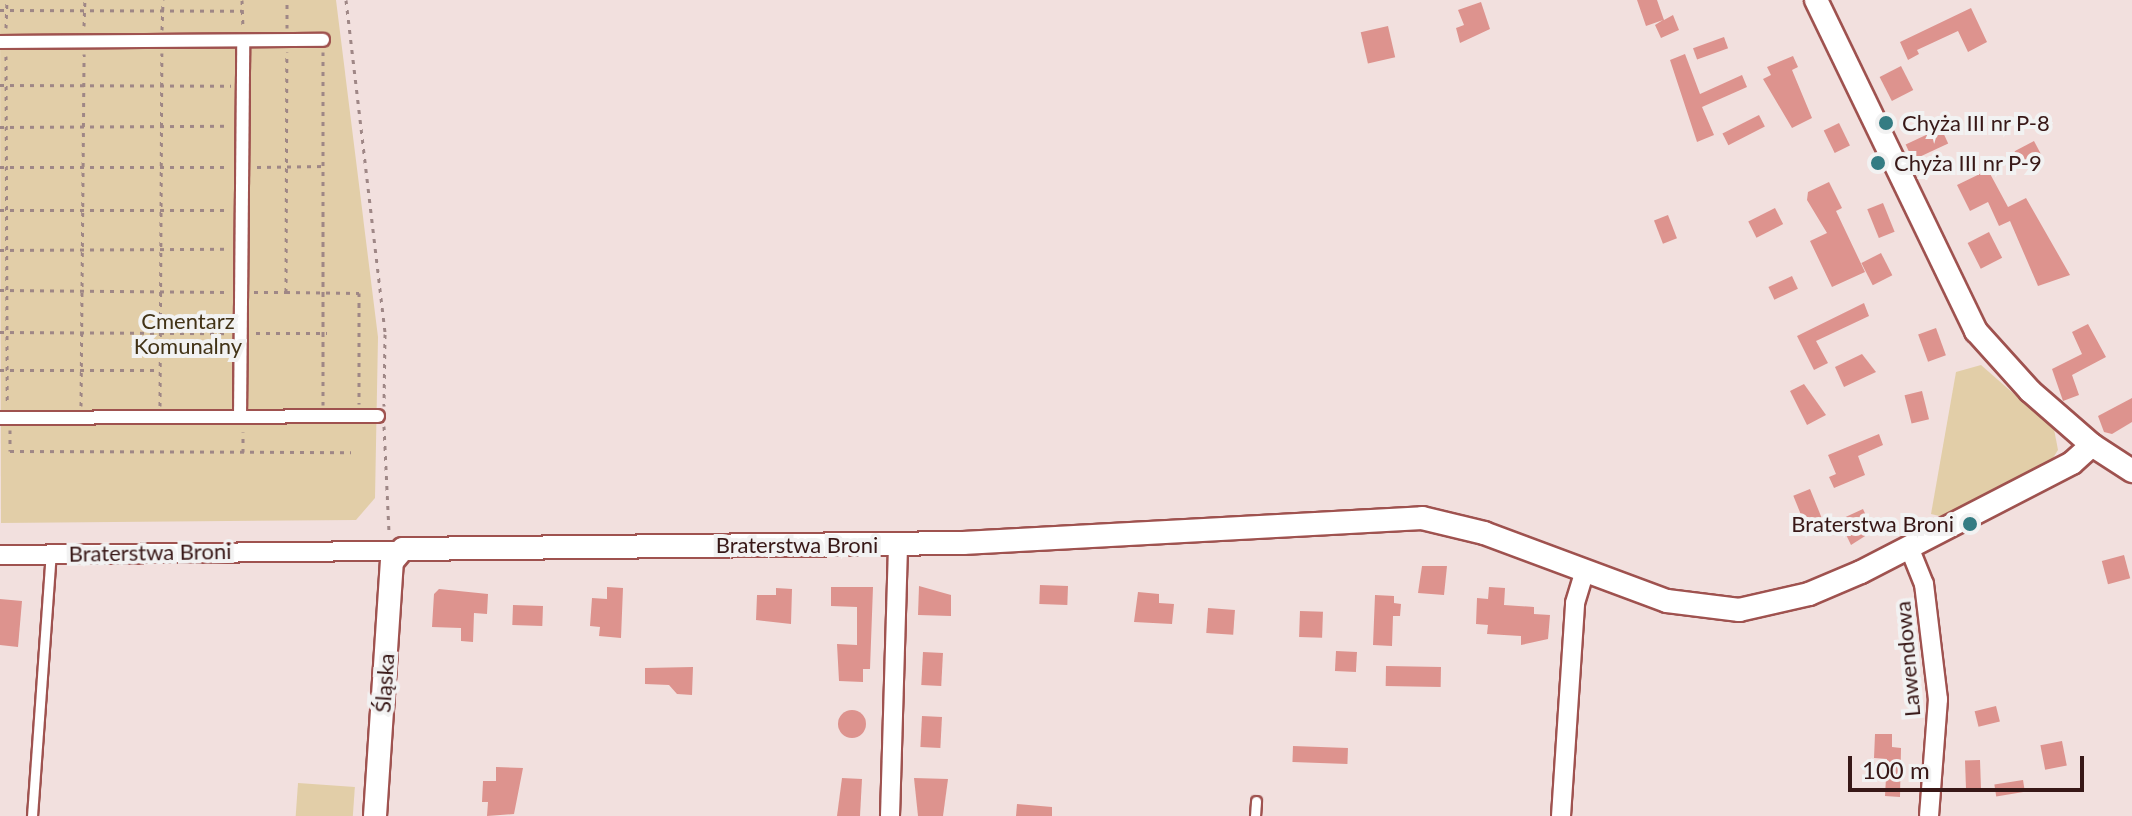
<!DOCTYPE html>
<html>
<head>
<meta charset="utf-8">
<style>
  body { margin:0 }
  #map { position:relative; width:2132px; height:816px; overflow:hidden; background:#f2e0de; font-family:Lato,sans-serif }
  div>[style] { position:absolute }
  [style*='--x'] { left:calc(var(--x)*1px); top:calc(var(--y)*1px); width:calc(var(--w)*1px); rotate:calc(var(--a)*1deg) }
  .green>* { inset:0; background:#e2cea8; transform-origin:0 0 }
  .building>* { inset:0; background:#dd938e; transform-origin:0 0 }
  .round { border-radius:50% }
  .path>* { height:3px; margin-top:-1.5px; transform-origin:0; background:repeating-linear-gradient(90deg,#9f8786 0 4px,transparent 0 10px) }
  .roads { filter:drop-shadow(2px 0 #9f524f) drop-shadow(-2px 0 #9f524f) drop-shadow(0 2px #9f524f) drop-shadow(0 -2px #9f524f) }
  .service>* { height:9px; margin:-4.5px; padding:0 4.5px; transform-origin:4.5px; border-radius:4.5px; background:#fff }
  .pedestrian>* { height:12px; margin:-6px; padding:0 6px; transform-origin:6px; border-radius:6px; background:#fff }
  .minor>* { height:18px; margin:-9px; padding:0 9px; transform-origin:9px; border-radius:9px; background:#fff }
  .tertiary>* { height:22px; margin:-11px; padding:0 11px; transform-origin:11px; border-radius:11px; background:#fff }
  .dots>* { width:22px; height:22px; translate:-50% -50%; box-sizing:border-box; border:4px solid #f2f2f2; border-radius:50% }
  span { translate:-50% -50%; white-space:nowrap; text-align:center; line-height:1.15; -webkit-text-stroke:8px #f2f2f2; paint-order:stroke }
  .poi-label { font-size:22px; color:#381817 }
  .left { translate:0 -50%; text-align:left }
  .right { translate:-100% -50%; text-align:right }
  .park-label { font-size:22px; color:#423317 }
  .street-label { font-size:22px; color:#381817 }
  .scale { position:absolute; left:1848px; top:756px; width:236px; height:36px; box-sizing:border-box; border:4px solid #381817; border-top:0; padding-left:10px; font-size:24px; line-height:28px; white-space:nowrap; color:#381817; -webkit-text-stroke:6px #f2f2f2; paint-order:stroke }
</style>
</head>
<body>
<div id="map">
  <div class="green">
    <i style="clip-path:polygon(0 0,336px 0,378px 337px,375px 498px,356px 520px,1px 523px)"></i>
    <i style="clip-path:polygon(1981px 365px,2054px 429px,2058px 450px,2048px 466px,1948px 518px,1931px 514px,1956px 372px)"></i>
    <i style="left:298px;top:783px;width:57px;height:33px;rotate:4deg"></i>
  </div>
  <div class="building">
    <i style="clip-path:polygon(1637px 0,1657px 0,1664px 20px,1673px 15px,1679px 30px,1661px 38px,1655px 25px,1663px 20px,1646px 26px)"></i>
    <i style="clip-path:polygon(1481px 2px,1490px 29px,1460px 43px,1456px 28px,1464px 25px,1458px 10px)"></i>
    <i style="clip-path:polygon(1971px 8px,1987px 42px,1968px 52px,1958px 31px,1917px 50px,1919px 54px,1908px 60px,1900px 42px)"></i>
    <i style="left:1388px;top:26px;width:32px;height:28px;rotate:77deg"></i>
    <i style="left:1724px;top:37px;width:12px;height:33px;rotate:70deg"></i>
    <i style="clip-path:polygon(1685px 54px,1700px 94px,1742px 75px,1747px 87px,1702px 107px,1714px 135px,1697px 142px,1670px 60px)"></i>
    <i style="clip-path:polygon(1793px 56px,1798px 67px,1792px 70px,1812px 118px,1792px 128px,1763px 79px,1771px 75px,1767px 67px)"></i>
    <i style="left:1901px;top:66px;width:27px;height:24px;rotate:63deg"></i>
    <i style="left:1759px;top:115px;width:13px;height:41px;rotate:63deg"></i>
    <i style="left:1839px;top:123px;width:25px;height:17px;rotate:64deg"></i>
    <i style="left:1941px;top:128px;width:17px;height:39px;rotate:65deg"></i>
    <i style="left:2034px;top:141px;width:17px;height:22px;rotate:62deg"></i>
    <i style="clip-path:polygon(1988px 170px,2008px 207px,2026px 198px,2070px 275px,2038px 286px,2010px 221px,1999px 226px,1988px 202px,1970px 211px,1957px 185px)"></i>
    <i style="clip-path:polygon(1829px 182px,1842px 208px,1836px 211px,1865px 272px,1832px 287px,1810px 241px,1827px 233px,1807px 200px,1808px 192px)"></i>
    <i style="left:1883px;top:203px;width:31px;height:17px;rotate:68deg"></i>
    <i style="left:1775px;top:208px;width:18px;height:30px;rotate:63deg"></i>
    <i style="left:1668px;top:215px;width:25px;height:15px;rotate:69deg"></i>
    <i style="left:1989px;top:232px;width:29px;height:24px;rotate:63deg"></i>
    <i style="left:1881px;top:253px;width:25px;height:22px;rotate:63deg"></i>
    <i style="left:1792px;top:276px;width:14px;height:26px;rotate:65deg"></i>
    <i style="clip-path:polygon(1864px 303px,1869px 316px,1816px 341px,1828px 363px,1814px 370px,1797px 336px)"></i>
    <i style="clip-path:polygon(2088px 324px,2106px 357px,2072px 375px,2079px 395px,2063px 401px,2052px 369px,2082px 354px,2072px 332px)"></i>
    <i style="left:1936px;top:328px;width:29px;height:19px;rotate:70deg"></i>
    <i style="clip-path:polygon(1862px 354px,1876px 372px,1844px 387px,1835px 367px)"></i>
    <i style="clip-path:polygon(1804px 384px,1826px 415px,1807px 425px,1790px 391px)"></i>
    <i style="left:1922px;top:391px;width:29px;height:18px;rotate:76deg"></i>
    <i style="clip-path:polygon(2132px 398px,2132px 422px,2112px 434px,2104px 432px,2098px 416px)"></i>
    <i style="clip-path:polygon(1879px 434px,1883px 445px,1858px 456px,1865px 475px,1834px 488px,1829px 477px,1836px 474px,1828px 455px)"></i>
    <i style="left:1810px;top:489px;width:35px;height:18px;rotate:68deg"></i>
    <i style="clip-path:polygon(1863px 509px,1873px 531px,1851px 545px,1839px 520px)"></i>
    <i style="left:2124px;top:555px;width:24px;height:23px;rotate:75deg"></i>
    <i style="clip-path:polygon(1422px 566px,1447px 566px,1444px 595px,1418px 593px)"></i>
    <i style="left:1040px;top:585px;width:28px;height:19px;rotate:2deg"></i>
    <i style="clip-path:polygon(919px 586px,951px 595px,951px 616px,918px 615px)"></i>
    <i style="clip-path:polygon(607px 587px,623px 588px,621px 638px,599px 636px,600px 627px,590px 626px,592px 598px,607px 599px)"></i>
    <i style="clip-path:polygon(831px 587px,873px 587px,870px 669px,863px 669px,863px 682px,839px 681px,837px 644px,857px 645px,857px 607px,831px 606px)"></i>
    <i style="clip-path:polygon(1489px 587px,1505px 588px,1504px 605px,1534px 607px,1534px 614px,1550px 615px,1548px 639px,1521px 645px,1521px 636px,1487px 634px,1488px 625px,1476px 624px,1477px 598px,1488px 599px)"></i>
    <i style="clip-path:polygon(776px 588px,792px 589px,791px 624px,756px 620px,757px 595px,776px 595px)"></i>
    <i style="clip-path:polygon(439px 589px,488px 594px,487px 614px,474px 613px,473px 642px,461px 641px,461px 628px,432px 627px,434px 594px)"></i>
    <i style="clip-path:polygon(1138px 592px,1159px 594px,1159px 603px,1174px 604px,1172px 624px,1134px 622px)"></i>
    <i style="clip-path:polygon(1375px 595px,1394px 596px,1394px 603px,1401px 604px,1400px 616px,1393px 616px,1392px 646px,1373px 645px)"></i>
    <i style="clip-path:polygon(0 599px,22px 601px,18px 647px,0 645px)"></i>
    <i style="left:513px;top:605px;width:30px;height:20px;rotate:2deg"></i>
    <i style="left:1208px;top:608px;width:27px;height:25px;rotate:4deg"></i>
    <i style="left:1300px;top:611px;width:23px;height:26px;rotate:2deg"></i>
    <i style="left:1336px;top:651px;width:21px;height:20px;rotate:3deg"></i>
    <i style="left:923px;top:652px;width:20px;height:33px;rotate:3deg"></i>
    <i style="left:1386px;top:666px;width:55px;height:20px;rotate:1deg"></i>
    <i style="clip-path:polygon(693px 667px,692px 695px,677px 694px,669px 685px,645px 684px,645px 668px)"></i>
    <i style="left:1996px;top:706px;width:16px;height:22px;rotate:76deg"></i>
    <i class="round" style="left:838px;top:710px;width:28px;height:28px"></i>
    <i style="left:922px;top:716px;width:20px;height:31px;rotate:3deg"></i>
    <i style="clip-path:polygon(1875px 734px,1892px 734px,1892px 747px,1901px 748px,1900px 797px,1885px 796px,1887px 759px,1874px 758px)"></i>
    <i style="left:2062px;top:741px;width:25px;height:22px;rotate:79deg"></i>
    <i style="left:1293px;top:746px;width:55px;height:16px;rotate:2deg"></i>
    <i style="left:1980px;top:760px;width:29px;height:15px;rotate:88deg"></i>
    <i style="clip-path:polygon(496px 767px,523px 768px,514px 814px,487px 816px,488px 802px,482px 802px,483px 781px,496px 781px)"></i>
    <i style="clip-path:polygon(842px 778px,862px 779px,860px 816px,837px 816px)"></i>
    <i style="clip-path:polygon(914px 778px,948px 779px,943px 816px,918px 816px)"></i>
    <i style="left:2023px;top:780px;width:12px;height:29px;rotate:81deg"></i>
    <i style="clip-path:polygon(1017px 804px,1052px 807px,1052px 816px,1016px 816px)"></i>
  </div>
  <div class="path">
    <i style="--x:242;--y:0;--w:28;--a:88"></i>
    <i style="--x:346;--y:0;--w:336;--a:83.3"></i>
    <i style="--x:385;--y:334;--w:72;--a:90.8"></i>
    <i style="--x:0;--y:10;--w:242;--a:0.2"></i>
    <i style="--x:84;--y:26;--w:26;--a:-88"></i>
    <i style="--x:6;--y:28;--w:28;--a:-88"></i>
    <i style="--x:287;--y:28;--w:28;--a:-90"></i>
    <i style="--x:162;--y:30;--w:30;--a:-88"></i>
    <i style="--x:323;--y:52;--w:353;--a:90"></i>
    <i style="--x:6;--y:56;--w:348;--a:89.8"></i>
    <i style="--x:0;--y:85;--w:231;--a:0.2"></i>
    <i style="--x:0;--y:127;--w:228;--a:-0.3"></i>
    <i style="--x:0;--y:167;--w:229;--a:0"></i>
    <i style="--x:257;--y:167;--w:68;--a:-0.8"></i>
    <i style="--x:0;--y:210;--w:228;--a:0"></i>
    <i style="--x:0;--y:250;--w:229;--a:-0.3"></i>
    <i style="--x:0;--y:290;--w:226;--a:0.5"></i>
    <i style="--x:254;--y:292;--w:32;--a:0"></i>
    <i style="--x:286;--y:292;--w:240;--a:-89.8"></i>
    <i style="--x:286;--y:292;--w:73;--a:0.8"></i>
    <i style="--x:359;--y:293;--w:111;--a:90"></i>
    <i style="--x:0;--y:332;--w:228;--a:0.3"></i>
    <i style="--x:256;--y:333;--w:71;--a:0"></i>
    <i style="--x:0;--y:370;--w:160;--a:0"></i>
    <i style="--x:81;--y:406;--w:352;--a:-89.5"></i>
    <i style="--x:160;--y:406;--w:353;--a:-89.7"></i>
    <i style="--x:384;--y:426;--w:108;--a:87.3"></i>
    <i style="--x:10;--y:430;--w:21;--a:90"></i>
    <i style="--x:10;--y:451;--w:341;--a:0.2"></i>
    <i style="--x:243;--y:452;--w:20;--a:-90"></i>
  </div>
  <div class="roads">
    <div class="service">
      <i style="--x:32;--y:816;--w:263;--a:-85.9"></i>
      <i style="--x:1255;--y:816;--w:15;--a:-86"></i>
    </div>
    <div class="pedestrian">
      <i style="--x:0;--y:42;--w:323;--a:-0.4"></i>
      <i style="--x:240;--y:417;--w:376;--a:-89.5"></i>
      <i style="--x:0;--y:418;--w:378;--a:-0.3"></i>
    </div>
    <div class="minor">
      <i style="--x:1909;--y:547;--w:40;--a:68"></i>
      <i style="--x:1924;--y:584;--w:116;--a:83.1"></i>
      <i style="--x:1938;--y:699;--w:117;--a:94.4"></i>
      <i style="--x:0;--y:555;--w:397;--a:-0.6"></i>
      <i style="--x:890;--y:816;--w:271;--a:-88.3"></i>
      <i style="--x:1561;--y:816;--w:213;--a:-86.2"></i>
      <i style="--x:1575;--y:603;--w:34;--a:-73"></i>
    </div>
    <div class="tertiary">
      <i style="--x:1816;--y:0;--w:368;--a:64.2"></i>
      <i style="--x:1976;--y:331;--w:81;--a:48"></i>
      <i style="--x:2030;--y:391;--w:82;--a:41.1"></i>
      <i style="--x:2092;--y:445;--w:48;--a:33"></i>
      <i style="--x:375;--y:816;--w:255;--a:-86.2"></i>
      <i style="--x:392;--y:562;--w:17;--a:-50"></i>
      <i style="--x:403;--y:549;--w:560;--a:-0.61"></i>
      <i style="--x:963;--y:543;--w:460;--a:-3.1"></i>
      <i style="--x:1422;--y:518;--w:64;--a:13.6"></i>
      <i style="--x:1484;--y:533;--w:195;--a:20.4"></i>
      <i style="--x:1667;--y:601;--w:73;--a:7.1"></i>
      <i style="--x:1739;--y:610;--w:72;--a:-12.9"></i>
      <i style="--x:1809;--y:594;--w:56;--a:-22.9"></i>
      <i style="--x:1861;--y:572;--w:237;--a:-27.3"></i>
      <i style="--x:2072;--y:463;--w:27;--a:-42"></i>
    </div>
  </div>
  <div class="dots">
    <i style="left:1886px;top:123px;background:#347c83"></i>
    <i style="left:1878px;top:163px;background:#347c83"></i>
    <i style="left:1970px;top:524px;background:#347c83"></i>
  </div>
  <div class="poi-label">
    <span class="left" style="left:1902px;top:123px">Chyża III nr P-8</span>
    <span class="left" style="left:1894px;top:163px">Chyża III nr P-9</span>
    <span class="right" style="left:1954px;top:524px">Braterstwa Broni</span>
  </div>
  <div class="park-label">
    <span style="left:188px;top:333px">Cmentarz<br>Komunalny</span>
  </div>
  <div class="street-label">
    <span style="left:797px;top:545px">Braterstwa Broni</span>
    <span style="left:150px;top:552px;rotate:-1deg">Braterstwa Broni</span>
    <span style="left:1907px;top:659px;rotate:-95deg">Lawendowa</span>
    <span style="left:384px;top:683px;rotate:-86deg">Śląska</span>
  </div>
  <div class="scale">100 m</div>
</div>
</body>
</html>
